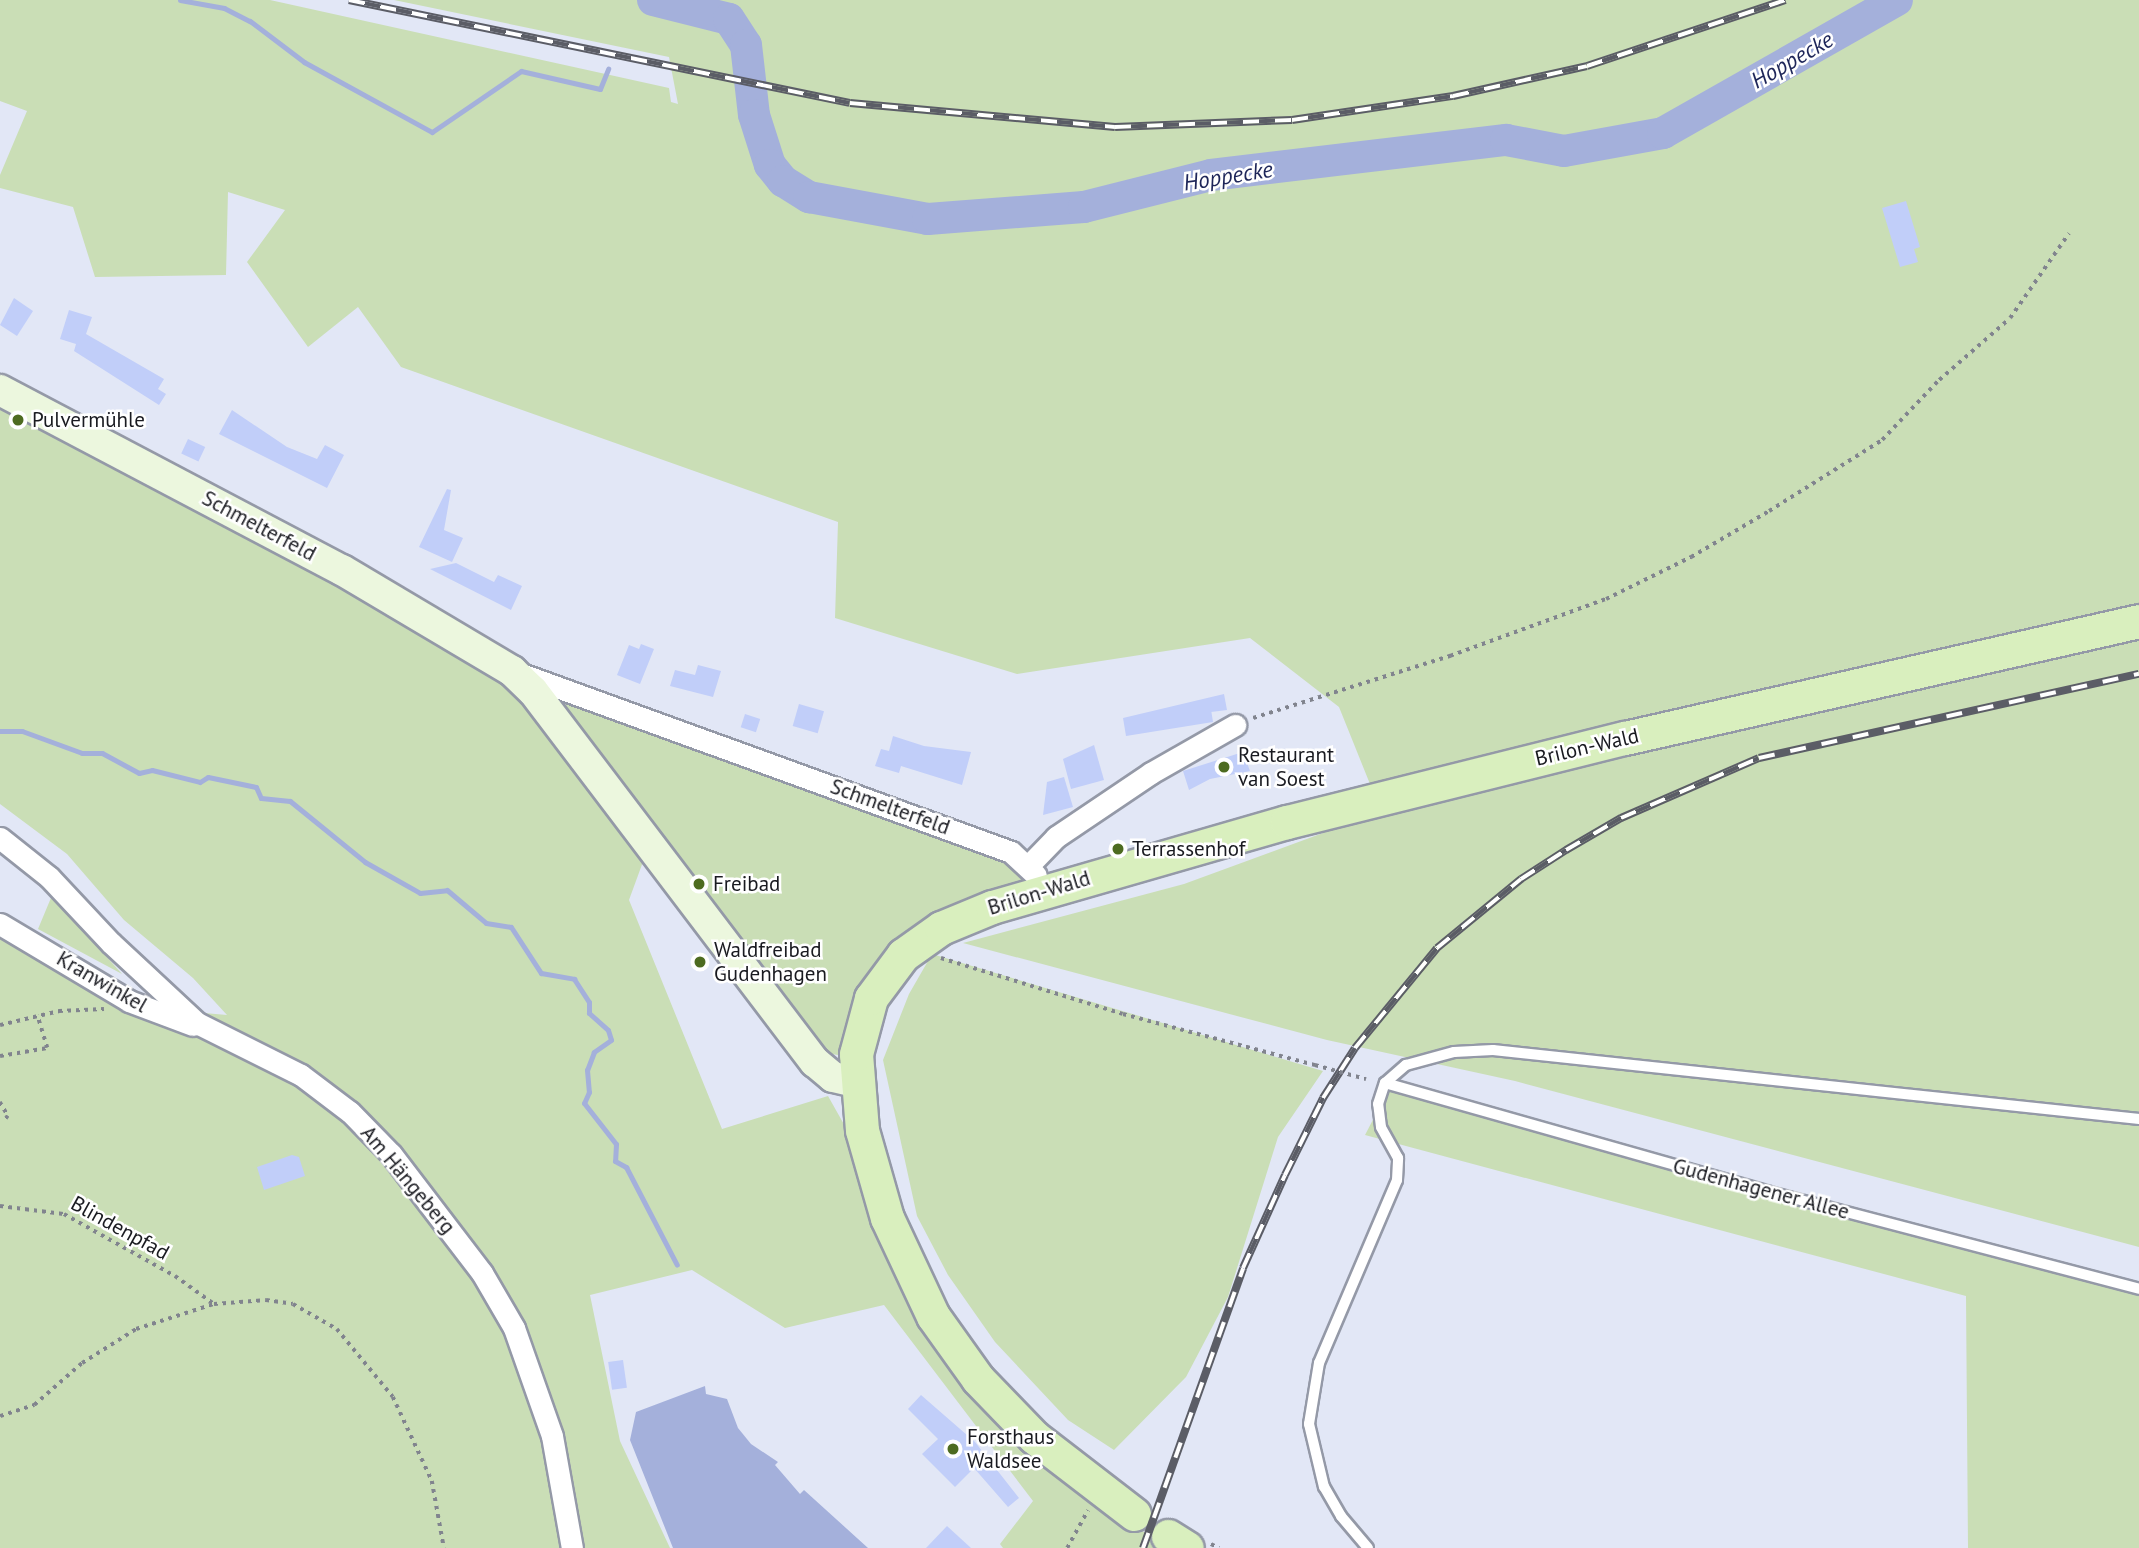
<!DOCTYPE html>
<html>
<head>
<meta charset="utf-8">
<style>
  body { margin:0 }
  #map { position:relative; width:2139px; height:1548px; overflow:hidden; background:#e2e7f6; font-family:"PT Sans",sans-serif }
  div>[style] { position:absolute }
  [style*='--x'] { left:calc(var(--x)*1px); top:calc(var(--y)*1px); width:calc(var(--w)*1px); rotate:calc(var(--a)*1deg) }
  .green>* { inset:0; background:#cadeb6 }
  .water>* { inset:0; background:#a4b0db }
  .stream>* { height:5px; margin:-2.5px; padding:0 2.5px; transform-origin:2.5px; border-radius:2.5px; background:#a4b0db }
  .river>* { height:32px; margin:-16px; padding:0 16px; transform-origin:16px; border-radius:16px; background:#a4b0db }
  .building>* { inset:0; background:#c1cef9; transform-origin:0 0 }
  .path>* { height:3.5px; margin-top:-1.75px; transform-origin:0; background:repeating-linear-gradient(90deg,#81848e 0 3.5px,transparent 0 8.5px) }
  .roads { filter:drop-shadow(2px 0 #9499a7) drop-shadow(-2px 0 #9499a7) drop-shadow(0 2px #9499a7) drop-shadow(0 -2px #9499a7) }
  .lane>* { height:10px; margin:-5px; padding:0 5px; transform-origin:5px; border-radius:5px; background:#fff }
  .street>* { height:21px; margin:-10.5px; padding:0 10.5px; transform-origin:10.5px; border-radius:10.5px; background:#fff }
  .secondary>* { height:30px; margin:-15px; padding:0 15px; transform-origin:15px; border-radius:15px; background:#ecf7de }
  .primary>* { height:33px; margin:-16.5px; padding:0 16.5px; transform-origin:16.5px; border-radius:16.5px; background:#d9efbe }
  .rail>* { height:8px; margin-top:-4px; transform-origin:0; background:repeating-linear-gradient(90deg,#fff 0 16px,#5b5d66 0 32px); box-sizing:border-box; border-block:2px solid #5b5d66 }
  .path-bridge>* { height:3.5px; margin-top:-1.75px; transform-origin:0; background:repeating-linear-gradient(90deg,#81848e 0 3.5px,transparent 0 8.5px) }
  .dots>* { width:19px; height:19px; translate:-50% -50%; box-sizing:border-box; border:4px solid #fff; border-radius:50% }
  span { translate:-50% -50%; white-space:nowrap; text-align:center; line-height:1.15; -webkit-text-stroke:5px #fff; paint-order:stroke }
  .poi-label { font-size:21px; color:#191a20 }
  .left { translate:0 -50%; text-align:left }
  .street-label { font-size:21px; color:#191a20 }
  .water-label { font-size:23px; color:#1e2659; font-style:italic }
</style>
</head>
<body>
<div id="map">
  <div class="green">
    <i style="clip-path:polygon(0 0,270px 0,669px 88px,671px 102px,678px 104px,669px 57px,394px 0,2139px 0,2139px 609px,1372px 789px,1339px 707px,1250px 638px,1017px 674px,835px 618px,838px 522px,401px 367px,358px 307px,308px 347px,247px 262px,285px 210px,228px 192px,226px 275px,95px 277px,73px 207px,0 188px,0 175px,27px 111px,0 101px)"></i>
    <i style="clip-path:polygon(0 402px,281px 551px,517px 691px,644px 859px,629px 900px,722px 1129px,828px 1096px,850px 1135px,877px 1234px,1103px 1507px,1170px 1548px,1003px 1548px,1000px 1544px,1033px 1501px,884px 1305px,785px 1328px,692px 1270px,590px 1295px,620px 1441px,670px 1548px,0 1548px,0 936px,158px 1009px,227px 1015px,193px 978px,124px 920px,67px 854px,0 804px)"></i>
    <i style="clip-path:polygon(2139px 638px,2139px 1247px,1515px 1081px,1327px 1040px,963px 943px,1184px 884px,1380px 812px,1783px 710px)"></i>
    <i style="clip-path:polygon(553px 697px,887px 807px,1018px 868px,1024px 884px,956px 906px,904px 933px,862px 995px,843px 1049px,838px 1055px,824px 1053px)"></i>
    <i style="clip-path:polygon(53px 893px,89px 937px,122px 974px,38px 929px)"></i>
    <i style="clip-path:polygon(932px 954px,1323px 1071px,1278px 1137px,1228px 1297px,1186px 1377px,1114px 1450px,1068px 1420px,995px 1342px,948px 1275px,917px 1216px,883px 1060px,909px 994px)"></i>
    <i style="clip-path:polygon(1389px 1089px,2139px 1289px,2139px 1548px,1968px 1548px,1966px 1296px,1365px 1135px)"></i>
  </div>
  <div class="water">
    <i style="clip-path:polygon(705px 1386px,706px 1394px,727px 1399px,738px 1428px,751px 1444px,778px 1462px,775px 1465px,800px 1494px,804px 1490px,868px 1548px,673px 1548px,630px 1440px,636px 1412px)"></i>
  </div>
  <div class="stream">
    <i style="--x:180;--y:0;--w:45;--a:10.3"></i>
    <i style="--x:224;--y:8;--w:29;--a:27"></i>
    <i style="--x:250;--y:21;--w:68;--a:37.2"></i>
    <i style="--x:304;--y:62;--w:146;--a:28.7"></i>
    <i style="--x:432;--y:132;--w:108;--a:-34.4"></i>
    <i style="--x:521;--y:71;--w:81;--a:12.8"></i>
    <i style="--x:600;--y:89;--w:22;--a:-68"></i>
    <i style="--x:0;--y:731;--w:22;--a:0"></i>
    <i style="--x:22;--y:731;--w:64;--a:20.1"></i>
    <i style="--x:82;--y:753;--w:20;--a:0"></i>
    <i style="--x:102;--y:753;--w:42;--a:28.4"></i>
    <i style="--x:139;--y:773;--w:13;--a:-13"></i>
    <i style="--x:152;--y:770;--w:49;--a:14"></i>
    <i style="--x:200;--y:782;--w:9;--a:-32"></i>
    <i style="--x:208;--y:777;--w:49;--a:11.8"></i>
    <i style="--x:256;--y:787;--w:12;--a:66"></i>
    <i style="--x:261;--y:798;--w:29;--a:6"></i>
    <i style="--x:290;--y:801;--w:97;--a:39.1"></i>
    <i style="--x:365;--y:862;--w:63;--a:29.4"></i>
    <i style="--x:420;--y:893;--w:27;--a:-6"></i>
    <i style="--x:447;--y:890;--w:51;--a:40.2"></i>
    <i style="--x:486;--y:923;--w:25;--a:9"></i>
    <i style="--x:511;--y:927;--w:55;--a:56.9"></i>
    <i style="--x:541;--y:973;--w:34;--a:10"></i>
    <i style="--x:574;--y:979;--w:27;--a:57"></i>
    <i style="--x:589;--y:1002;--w:11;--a:90"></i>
    <i style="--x:589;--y:1013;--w:25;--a:42"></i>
    <i style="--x:608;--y:1030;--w:10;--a:73"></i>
    <i style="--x:611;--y:1040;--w:21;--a:145"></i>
    <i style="--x:594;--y:1052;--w:19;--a:111"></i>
    <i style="--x:587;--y:1070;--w:22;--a:85"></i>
    <i style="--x:589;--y:1092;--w:12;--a:114"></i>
    <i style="--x:584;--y:1103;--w:52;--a:52"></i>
    <i style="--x:616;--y:1144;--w:17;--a:93"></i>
    <i style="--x:615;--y:1161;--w:13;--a:29"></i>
    <i style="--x:626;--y:1167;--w:110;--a:62.5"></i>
  </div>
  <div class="river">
    <i style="--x:653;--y:0;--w:78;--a:14"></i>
    <i style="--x:729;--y:19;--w:31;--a:57"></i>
    <i style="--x:746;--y:45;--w:70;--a:83.5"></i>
    <i style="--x:754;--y:115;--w:52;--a:72.3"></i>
    <i style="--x:770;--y:165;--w:21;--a:51"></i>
    <i style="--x:783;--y:181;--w:31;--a:32"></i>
    <i style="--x:809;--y:197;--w:121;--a:10.5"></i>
    <i style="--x:928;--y:219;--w:156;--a:-4.4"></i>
    <i style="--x:1084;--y:207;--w:131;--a:-14.1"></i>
    <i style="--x:1211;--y:175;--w:297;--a:-6.8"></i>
    <i style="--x:1506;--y:140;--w:59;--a:10.7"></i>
    <i style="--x:1564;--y:151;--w:101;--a:-10.3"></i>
    <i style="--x:1663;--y:133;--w:269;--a:-29.6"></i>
  </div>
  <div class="building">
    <i style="clip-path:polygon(1906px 201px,1920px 247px,1914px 249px,1918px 262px,1900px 267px,1882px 208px)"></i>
    <i style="clip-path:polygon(14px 298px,33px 311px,17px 336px,0 325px)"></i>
    <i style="clip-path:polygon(69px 310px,92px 317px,86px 334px,164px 379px,158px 389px,166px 394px,159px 405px,74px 351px,76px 344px,60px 339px)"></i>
    <i style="clip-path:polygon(232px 410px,287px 447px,317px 459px,325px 445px,344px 455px,327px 488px,219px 434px)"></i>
    <i style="left:188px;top:439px;width:19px;height:16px;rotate:25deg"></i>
    <i style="clip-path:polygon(447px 489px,451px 490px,444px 530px,463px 538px,452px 562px,419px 547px)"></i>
    <i style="clip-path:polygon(456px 563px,494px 582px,498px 575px,522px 586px,511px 610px,430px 569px)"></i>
    <i style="clip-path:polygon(641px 644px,654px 649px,640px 684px,617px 675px,629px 645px,639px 649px)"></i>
    <i style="clip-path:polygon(698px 665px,721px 671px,713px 697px,670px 686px,675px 670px,695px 675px)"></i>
    <i style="clip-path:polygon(1224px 694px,1227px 710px,1211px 712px,1210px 703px,1213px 722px,1126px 736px,1123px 718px)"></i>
    <i style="left:799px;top:704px;width:26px;height:23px;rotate:16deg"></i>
    <i style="left:745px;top:714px;width:16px;height:14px;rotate:18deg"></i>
    <i style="clip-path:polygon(893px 736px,924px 746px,971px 752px,962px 785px,901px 766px,899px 773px,875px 766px,881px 749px,889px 751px)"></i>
    <i style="clip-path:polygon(1094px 745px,1104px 780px,1071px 789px,1063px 759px)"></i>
    <i style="clip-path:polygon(1243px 752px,1250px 771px,1210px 779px,1189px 790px,1183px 771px)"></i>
    <i style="clip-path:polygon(1064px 777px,1073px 807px,1043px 815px,1047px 782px)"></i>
    <i style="clip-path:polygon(292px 1155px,299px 1157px,305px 1176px,264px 1190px,257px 1167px)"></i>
    <i style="left:623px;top:1360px;width:28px;height:15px;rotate:82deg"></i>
    <i style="clip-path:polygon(921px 1395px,975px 1442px,1019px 1498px,1008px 1507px,974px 1468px,955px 1487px,922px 1454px,938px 1439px,908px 1409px)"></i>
    <i style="clip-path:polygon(947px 1526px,971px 1548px,926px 1548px)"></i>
  </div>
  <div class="path">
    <i style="--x:1253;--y:718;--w:207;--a:-17.5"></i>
    <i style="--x:1450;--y:656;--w:166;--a:-20.1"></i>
    <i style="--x:1606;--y:599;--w:95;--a:-26.3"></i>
    <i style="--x:1691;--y:557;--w:91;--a:-30.5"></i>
    <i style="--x:1769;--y:511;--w:133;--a:-32.1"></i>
    <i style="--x:1882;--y:440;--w:83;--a:-46.5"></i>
    <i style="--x:1939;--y:380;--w:94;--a:-41.1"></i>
    <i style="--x:2010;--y:318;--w:103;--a:-55.2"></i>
    <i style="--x:941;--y:958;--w:190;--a:17.1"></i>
    <i style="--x:1123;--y:1014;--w:199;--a:14.9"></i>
    <i style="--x:0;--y:1025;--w:61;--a:-13.3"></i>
    <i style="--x:59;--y:1011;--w:45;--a:-2.5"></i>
    <i style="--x:0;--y:1056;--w:48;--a:-9.7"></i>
    <i style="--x:47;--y:1048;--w:34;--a:-107"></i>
    <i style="--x:0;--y:1102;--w:16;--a:60"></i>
    <i style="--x:8;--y:1116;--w:5;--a:127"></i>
    <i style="--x:0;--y:1206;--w:64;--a:7.1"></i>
    <i style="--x:64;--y:1214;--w:127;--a:29.2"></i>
    <i style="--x:175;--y:1276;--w:48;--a:35.7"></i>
    <i style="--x:0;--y:1416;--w:36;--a:-18"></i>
    <i style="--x:34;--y:1405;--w:64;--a:-41.2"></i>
    <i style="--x:82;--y:1363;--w:64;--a:-32.2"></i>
    <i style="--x:136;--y:1329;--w:82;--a:-17.8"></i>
    <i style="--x:214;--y:1304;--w:52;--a:-4.4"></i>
    <i style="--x:266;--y:1300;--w:27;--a:8"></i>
    <i style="--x:293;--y:1304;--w:51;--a:29.6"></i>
    <i style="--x:337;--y:1329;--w:88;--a:50.5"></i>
    <i style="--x:393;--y:1397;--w:93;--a:65.1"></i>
    <i style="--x:432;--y:1481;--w:68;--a:79.8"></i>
    <i style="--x:1211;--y:1544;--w:9;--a:27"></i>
    <i style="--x:1067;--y:1548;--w:43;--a:-61.1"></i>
  </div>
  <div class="roads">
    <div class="lane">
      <i style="--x:1385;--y:1083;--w:400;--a:15.8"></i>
      <i style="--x:1770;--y:1192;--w:382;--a:14.7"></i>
      <i style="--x:1368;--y:1548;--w:42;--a:-130.2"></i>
      <i style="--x:1341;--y:1516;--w:34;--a:-120"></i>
      <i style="--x:1324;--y:1487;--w:65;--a:-103.4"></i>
      <i style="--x:1309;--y:1424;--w:62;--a:-80.7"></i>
      <i style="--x:1319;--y:1363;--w:199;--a:-66.9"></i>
      <i style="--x:1397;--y:1180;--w:22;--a:-87"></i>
      <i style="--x:1398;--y:1158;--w:35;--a:-119"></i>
      <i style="--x:1381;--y:1127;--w:23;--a:-97"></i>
      <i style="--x:1378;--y:1104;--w:22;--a:-72"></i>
      <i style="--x:1385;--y:1083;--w:28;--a:-41"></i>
      <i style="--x:1406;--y:1065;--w:50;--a:-15.2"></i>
      <i style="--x:1454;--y:1052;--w:39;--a:-3"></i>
      <i style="--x:1493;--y:1050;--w:650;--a:6.1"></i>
    </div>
    <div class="street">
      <i style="--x:521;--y:674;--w:521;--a:19.96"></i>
      <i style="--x:1011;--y:852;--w:34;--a:43"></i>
      <i style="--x:0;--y:838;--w:63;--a:38.5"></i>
      <i style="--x:49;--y:877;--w:91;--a:46.8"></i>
      <i style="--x:111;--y:943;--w:117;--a:42.9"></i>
      <i style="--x:197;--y:1023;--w:116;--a:26.6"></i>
      <i style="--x:301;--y:1075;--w:61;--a:37.1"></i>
      <i style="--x:350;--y:1112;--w:59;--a:45.7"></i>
      <i style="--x:391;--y:1154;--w:150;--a:52.6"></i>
      <i style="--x:482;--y:1273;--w:64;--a:59.8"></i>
      <i style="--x:514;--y:1328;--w:114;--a:70.6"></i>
      <i style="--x:552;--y:1436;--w:114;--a:79.9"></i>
      <i style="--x:1029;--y:865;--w:39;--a:-46"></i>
      <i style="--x:1056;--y:837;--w:115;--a:-34"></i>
      <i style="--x:1151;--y:773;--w:97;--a:-29.7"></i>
      <i style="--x:0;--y:924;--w:150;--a:30.8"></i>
      <i style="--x:129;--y:1001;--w:68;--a:20.6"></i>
    </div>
    <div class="secondary">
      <i style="--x:0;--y:390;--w:386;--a:27.8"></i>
      <i style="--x:342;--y:570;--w:198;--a:30.7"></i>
      <i style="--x:512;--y:671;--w:29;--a:44"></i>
      <i style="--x:533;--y:691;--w:466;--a:52.8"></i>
      <i style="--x:815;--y:1062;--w:23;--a:40"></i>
      <i style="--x:833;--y:1077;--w:23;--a:13"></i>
    </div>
    <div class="primary">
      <i style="--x:1134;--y:1514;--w:126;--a:-142.4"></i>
      <i style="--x:1034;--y:1437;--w:81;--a:-134"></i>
      <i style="--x:978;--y:1379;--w:77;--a:-125.5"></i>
      <i style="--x:933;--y:1316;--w:108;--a:-115.1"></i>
      <i style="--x:887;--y:1218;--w:91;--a:-105.9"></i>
      <i style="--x:862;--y:1130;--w:76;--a:-94.5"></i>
      <i style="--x:856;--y:1054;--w:58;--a:-75"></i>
      <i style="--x:871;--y:998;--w:54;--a:-53.3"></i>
      <i style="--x:903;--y:955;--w:47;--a:-35.4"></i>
      <i style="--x:941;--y:928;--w:55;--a:-22.4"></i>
      <i style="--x:992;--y:907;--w:307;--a:-16.1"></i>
      <i style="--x:1287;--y:822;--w:348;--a:-14"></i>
      <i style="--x:1625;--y:738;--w:527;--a:-12.82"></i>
      <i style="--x:1168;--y:1536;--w:22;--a:32"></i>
    </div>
  </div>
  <div class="rail">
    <i style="--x:349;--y:0;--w:511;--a:11.62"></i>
    <i style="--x:850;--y:103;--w:266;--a:5.2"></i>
    <i style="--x:1115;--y:127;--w:177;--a:-2.3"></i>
    <i style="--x:1292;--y:120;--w:163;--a:-8.5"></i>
    <i style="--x:1453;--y:96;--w:137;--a:-12.6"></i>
    <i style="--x:1587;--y:66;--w:209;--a:-18.4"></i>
    <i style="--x:1143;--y:1548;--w:297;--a:-70.3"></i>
    <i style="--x:1243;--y:1268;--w:102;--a:-65.7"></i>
    <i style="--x:1285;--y:1175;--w:86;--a:-63.7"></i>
    <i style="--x:1323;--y:1098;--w:59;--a:-57.4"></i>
    <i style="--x:1355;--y:1048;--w:129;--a:-50.6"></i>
    <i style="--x:1437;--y:948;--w:109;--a:-39.4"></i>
    <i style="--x:1521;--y:879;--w:54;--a:-32.8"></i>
    <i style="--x:1566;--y:850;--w:64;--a:-30.2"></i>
    <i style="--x:1621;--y:818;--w:150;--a:-23.5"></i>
    <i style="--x:1759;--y:758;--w:389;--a:-12.5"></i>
  </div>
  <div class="path-bridge">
    <i style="--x:1315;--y:1065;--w:53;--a:15.4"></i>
  </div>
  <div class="dots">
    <i style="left:18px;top:420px;background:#4d6b20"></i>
    <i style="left:1224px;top:767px;background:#4d6b20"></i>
    <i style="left:1118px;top:849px;background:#4d6b20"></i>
    <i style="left:699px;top:884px;background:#4d6b20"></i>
    <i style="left:700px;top:962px;background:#4d6b20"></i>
    <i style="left:953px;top:1449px;background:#4d6b20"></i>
  </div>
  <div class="poi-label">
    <span class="left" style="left:32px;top:420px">Pulvermühle</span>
    <span class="left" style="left:1238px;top:767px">Restaurant<br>van Soest</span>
    <span class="left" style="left:1132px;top:849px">Terrassenhof</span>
    <span class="left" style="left:713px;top:884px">Freibad</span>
    <span class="left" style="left:714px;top:962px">Waldfreibad<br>Gudenhagen</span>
    <span class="left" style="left:967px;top:1449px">Forsthaus<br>Waldsee</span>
  </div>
  <div class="street-label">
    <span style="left:259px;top:526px;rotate:28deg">Schmelterfeld</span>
    <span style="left:1587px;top:747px;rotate:-13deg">Brilon-Wald</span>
    <span style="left:890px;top:807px;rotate:20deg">Schmelterfeld</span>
    <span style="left:1039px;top:893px;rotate:-17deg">Brilon-Wald</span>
    <span style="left:102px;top:982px;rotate:30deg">Kranwinkel</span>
    <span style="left:408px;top:1180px;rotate:50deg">Am Hängeberg</span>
    <span style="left:1761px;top:1189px;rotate:15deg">Gudenhagener Allee</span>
    <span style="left:120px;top:1228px;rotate:29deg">Blindenpfad</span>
  </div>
  <div class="water-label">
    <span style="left:1792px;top:60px;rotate:-30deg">Hoppecke</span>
    <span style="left:1228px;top:176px;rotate:-9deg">Hoppecke</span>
  </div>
</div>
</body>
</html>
